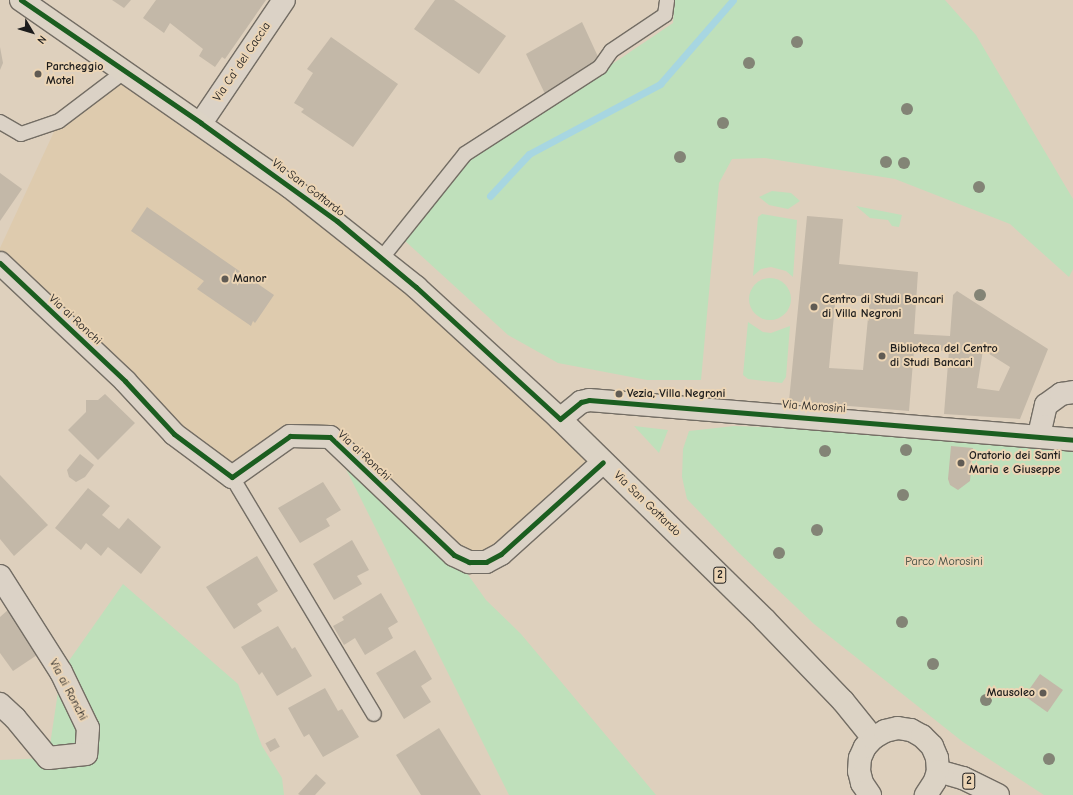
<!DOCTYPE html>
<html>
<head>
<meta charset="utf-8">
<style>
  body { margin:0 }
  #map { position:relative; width:1073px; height:795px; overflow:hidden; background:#ded0bd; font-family:"Comic Neue",sans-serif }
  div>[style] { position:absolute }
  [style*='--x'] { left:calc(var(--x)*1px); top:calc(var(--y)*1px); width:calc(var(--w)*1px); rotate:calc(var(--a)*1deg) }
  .built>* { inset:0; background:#decbae }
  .green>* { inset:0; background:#bfe0bb }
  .round { border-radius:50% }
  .stream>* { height:7px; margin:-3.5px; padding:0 3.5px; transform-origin:3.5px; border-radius:3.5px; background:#a7d6e1 }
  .building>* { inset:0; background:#c3b8a8; transform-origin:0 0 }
  .roads { filter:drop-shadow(1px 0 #736d64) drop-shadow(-1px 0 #736d64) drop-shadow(0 1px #736d64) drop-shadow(0 -1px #736d64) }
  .lane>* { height:14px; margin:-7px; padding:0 7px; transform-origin:7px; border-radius:7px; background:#dbd2c6 }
  .street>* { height:22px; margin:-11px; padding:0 11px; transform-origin:11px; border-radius:11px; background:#dbd2c6 }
  .primary>* { height:22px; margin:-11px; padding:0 11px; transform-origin:11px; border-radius:11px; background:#dcd3c5 }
  .cycleway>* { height:5px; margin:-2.5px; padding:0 2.5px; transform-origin:2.5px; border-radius:2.5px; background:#1b5e20 }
  .trees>* { width:12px; height:12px; margin:-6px; border-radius:50%; background:#838476 }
  .dots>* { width:11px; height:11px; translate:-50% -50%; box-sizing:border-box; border:2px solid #ecd5b5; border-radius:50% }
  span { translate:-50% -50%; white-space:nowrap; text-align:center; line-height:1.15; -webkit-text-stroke:4px #ecd5b5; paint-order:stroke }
  .shield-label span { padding:1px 3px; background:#ecd5b5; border:1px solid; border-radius:3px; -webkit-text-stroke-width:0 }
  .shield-label { font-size:11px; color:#1c1c1c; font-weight:700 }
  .street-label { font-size:12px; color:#1c1c1c }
  .poi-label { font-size:12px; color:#1c1c1c; font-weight:700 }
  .left { translate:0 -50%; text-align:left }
  .right { translate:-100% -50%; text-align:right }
  .park-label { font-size:12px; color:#38463c }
  .north { position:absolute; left:12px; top:12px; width:40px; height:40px; -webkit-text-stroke:3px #ecd5b5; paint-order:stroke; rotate:128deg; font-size:11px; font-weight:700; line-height:16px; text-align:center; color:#1c1c1c }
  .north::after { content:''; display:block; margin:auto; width:14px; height:18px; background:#1c1c1c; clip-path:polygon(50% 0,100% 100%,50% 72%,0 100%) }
</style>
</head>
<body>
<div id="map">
  <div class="built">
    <i style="clip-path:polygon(125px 71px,290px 187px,603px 462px,477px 563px,330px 437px,290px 436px,232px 477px,0 263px,0 248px,59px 121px)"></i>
  </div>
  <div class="green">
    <i style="clip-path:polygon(675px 0,945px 0,976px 35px,1073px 199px,1073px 269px,1069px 277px,1010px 224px,895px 179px,765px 158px,732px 159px,719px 183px,701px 380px,647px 380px,558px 363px,508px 335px,404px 240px,470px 160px,673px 23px)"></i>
    <i style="clip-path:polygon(772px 191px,791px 193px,800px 201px,788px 209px,769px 205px,759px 197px)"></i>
    <i style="clip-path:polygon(856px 206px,902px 215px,899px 227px,892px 226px,888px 220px,870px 218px)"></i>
    <i style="clip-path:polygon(762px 214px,797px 220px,793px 277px,786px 271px,771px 267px,761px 269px,753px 276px,758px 217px)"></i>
    <i class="round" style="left:749px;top:278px;width:42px;height:42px"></i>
    <i style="clip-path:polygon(748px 322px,763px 332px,771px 333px,790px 326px,786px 377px,782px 383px,748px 379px,743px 375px)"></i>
    <i style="clip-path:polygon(634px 426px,668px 430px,659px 453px)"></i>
    <i style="clip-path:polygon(734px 426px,841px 430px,1073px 445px,1073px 795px,1044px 795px,963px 742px,814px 624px,738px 552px,687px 499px,682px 477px,683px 449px,689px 431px)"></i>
    <i style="clip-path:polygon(330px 437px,454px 555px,486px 600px,521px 634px,656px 795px,509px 795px)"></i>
    <i style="clip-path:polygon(123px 584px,238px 684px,262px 746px,282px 778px,284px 795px,0 795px,0 760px,48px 758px,61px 672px)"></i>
  </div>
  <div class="stream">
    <i style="--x:490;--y:196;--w:57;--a:-47.1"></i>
    <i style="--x:529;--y:154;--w:149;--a:-28.1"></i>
    <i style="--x:660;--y:84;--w:111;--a:-49"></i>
  </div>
  <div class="building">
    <i style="clip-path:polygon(112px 0,131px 0,124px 8px)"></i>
    <i style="clip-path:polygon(156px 0,266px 0,225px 59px,222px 57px,215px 67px,199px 56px,203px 49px,170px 23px,164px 33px,143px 18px)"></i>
    <i style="clip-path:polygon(435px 0,454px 0,506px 36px,479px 74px,414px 29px)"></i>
    <i style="clip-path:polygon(582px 22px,600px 61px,546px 96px,526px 54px)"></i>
    <i style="clip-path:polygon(331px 37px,398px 84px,353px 147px,301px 112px,304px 109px,294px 103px,313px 73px,307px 69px)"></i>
    <i style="clip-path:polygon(0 47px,3px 63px,0 70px)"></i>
    <i style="clip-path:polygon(0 173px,22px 189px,0 221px)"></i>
    <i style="clip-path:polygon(147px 207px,274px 295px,255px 323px,253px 321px,251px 326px,197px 289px,204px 281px,131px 231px)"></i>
    <i style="clip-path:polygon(evenodd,807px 216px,843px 219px,839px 264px,918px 272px,914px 334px,950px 336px,953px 295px,957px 291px,1048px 349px,1020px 419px,944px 414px,949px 351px,914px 350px,909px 411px,789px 401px,807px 216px,836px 294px,870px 297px,863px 370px,829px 368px,836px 294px,807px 216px,983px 350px,1010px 367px,999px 391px,977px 388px,983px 350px)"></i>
    <i style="clip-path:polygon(105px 394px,135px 423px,98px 460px,68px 430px,86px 412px,86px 400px,98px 400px)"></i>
    <i style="clip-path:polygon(951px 446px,973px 448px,970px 481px,958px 490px,950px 485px,948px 479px)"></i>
    <i style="clip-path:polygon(80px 454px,94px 465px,85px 477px,76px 482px,69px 477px,67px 470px)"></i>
    <i style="clip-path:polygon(0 475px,48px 525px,14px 556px,0 539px)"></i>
    <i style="clip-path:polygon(323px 482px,341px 510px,326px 519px,330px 526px,300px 543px,278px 508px)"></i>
    <i style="clip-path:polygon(88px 488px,110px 506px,102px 515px,119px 529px,128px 518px,161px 547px,141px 574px,108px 547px,101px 556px,86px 543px,81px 550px,55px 528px)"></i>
    <i style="clip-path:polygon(352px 540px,369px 570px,357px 576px,362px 584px,334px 600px,313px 564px)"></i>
    <i style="clip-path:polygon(257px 556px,278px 591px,257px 604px,262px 611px,234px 629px,206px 587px)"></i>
    <i style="clip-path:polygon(381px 593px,398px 622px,388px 628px,393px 638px,365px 655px,355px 638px,344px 645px,333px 626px,344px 620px,342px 617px)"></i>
    <i style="clip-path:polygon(9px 609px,37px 655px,13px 671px,0 653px,0 617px)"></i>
    <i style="clip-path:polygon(278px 626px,292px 649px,295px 647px,312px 676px,277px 696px,262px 672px,259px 675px,241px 647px)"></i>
    <i style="clip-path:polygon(415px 650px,432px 679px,421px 686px,431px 702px,404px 719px,376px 673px)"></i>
    <i style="left:1040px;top:674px;width:28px;height:27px;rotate:35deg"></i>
    <i style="clip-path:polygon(325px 688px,338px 711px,342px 709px,359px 737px,323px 757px,309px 734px,304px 737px,288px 708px)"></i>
    <i style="clip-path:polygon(439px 728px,481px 795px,421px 795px,396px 755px)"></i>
    <i style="left:275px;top:738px;width:10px;height:11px;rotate:61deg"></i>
    <i style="clip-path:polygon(316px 774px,326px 783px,315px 795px,300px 795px,298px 794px)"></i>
  </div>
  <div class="roads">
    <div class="lane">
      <i style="--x:0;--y:122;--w:24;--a:30"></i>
      <i style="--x:21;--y:134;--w:40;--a:-18.9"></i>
      <i style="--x:59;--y:121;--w:83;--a:-37.1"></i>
      <i style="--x:381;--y:259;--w:134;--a:-51.3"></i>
      <i style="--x:465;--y:154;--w:161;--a:-32.8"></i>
      <i style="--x:600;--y:67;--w:19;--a:-55"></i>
      <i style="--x:611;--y:51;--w:65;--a:-33.7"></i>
      <i style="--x:665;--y:15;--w:15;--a:-82"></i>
      <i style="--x:232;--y:477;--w:276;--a:59.1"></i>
    </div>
    <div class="street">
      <i style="--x:201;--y:123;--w:148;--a:-56"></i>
      <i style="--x:0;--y:263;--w:172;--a:43.3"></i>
      <i style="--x:125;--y:381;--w:72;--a:47.2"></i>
      <i style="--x:174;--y:434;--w:72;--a:36.6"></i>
      <i style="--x:232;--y:477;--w:71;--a:-35.3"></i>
      <i style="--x:290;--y:436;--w:40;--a:1.4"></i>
      <i style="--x:330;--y:437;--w:171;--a:43.6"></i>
      <i style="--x:454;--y:555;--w:17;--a:25"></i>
      <i style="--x:469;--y:562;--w:17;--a:0"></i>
      <i style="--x:486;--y:562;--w:17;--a:-28"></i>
      <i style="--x:501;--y:554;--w:137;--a:-42"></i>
      <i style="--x:560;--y:419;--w:27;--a:-39"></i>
      <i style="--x:581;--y:402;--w:8;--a:-14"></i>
      <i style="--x:589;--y:400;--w:486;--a:4.7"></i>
      <i style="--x:1039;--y:435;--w:31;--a:-77"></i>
      <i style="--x:1046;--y:405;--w:19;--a:-36"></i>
      <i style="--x:1061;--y:394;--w:12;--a:-9"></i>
      <i style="--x:0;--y:576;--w:114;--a:57.6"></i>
      <i style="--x:61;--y:672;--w:62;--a:64.3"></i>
      <i style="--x:88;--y:728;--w:26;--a:94"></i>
      <i style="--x:86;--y:754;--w:38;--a:174"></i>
      <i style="--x:48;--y:758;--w:52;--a:-129.5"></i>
      <i style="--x:15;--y:718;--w:21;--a:-137"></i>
    </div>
    <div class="primary">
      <i style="--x:21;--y:0;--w:328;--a:34.8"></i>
      <i style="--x:290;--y:187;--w:161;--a:38.4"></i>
      <i style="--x:416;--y:287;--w:195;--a:42.5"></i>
      <i style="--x:560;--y:419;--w:286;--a:44.4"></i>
      <i style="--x:764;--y:619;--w:114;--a:46.1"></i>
      <i style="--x:843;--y:701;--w:48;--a:51"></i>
      <i style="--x:938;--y:771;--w:26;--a:16"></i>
      <i style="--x:963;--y:778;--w:39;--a:26"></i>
      <i style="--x:870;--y:795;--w:14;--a:-124"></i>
      <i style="--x:862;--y:783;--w:12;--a:-104"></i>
      <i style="--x:859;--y:771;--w:13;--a:-86"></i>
      <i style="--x:860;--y:758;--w:12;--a:-66"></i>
      <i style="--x:865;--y:747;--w:12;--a:-48"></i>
      <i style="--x:873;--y:738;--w:14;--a:-30"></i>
      <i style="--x:885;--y:731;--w:13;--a:-13"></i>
      <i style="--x:898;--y:728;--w:13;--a:9"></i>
      <i style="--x:911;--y:730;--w:13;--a:29"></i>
      <i style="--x:922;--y:736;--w:14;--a:45"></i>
      <i style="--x:932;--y:746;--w:13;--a:67"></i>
      <i style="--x:937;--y:758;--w:13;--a:86"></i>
      <i style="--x:938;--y:771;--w:10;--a:107"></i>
      <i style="--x:935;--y:781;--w:17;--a:123"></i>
    </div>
  </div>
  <div class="cycleway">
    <i style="--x:21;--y:0;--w:218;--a:34.3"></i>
    <i style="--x:201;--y:123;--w:168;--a:35.8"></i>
    <i style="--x:337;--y:221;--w:103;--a:39.9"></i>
    <i style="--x:416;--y:287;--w:195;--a:42.5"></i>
    <i style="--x:560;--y:419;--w:27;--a:-39"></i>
    <i style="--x:581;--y:402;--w:8;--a:-14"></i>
    <i style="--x:589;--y:400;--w:486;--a:4.7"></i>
    <i style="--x:0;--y:263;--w:172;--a:43.3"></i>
    <i style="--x:125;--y:381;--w:72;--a:47.2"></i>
    <i style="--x:174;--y:434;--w:72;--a:36.6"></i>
    <i style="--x:232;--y:477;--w:71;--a:-35.3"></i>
    <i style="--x:290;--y:436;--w:40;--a:1.4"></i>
    <i style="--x:330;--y:437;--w:171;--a:43.6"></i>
    <i style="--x:454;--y:555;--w:17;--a:25"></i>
    <i style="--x:469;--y:562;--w:17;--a:0"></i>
    <i style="--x:486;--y:562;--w:17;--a:-28"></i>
    <i style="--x:501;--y:554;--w:137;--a:-42"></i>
  </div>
  <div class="trees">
    <i style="left:797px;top:42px"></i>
    <i style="left:749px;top:63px"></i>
    <i style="left:907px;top:109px"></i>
    <i style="left:723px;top:123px"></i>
    <i style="left:680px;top:157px"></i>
    <i style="left:886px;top:162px"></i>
    <i style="left:904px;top:163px"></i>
    <i style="left:979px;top:187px"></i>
    <i style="left:980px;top:295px"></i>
    <i style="left:906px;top:450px"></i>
    <i style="left:825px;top:451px"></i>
    <i style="left:903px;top:495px"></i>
    <i style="left:817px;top:530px"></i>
    <i style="left:779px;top:553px"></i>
    <i style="left:902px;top:622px"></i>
    <i style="left:933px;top:664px"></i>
    <i style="left:986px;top:700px"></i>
    <i style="left:1049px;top:759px"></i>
  </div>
  <div class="dots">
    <i style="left:38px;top:74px;background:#605b54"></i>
    <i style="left:225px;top:279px;background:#605b54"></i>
    <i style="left:814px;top:307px;background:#605b54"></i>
    <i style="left:882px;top:356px;background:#605b54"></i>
    <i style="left:619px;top:394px;background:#605b54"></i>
    <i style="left:961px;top:463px;background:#605b54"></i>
    <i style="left:1043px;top:693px;background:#605b54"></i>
  </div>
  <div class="shield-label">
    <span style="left:720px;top:575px">2</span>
    <span style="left:969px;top:781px">2</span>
  </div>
  <div class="street-label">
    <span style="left:242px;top:62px;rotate:-56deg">Via Ca' del Caccia</span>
    <span style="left:308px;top:188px;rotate:37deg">Via San Gottardo</span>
    <span style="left:75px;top:320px;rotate:43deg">Via ai Ronchi</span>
    <span style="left:814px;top:407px;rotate:4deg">Via Morosini</span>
    <span style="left:364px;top:456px;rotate:43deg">Via ai Ronchi</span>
    <span style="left:647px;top:504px;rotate:44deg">Via San Gottardo</span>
    <span style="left:68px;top:690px;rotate:62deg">Via ai Ronchi</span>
  </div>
  <div class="poi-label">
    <span class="left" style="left:46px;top:74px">Parcheggio<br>Motel</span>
    <span class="left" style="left:233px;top:279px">Manor</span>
    <span class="left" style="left:822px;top:307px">Centro di Studi Bancari<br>di Villa Negroni</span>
    <span class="left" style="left:890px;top:356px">Biblioteca del Centro<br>di Studi Bancari</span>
    <span class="left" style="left:627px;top:394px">Vezia, Villa Negroni</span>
    <span class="left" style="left:969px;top:463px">Oratorio dei Santi<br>Maria e Giuseppe</span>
    <span class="right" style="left:1035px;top:693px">Mausoleo</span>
  </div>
  <div class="park-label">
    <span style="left:944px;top:562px">Parco Morosini</span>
  </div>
  <div class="north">N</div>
</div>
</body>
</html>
